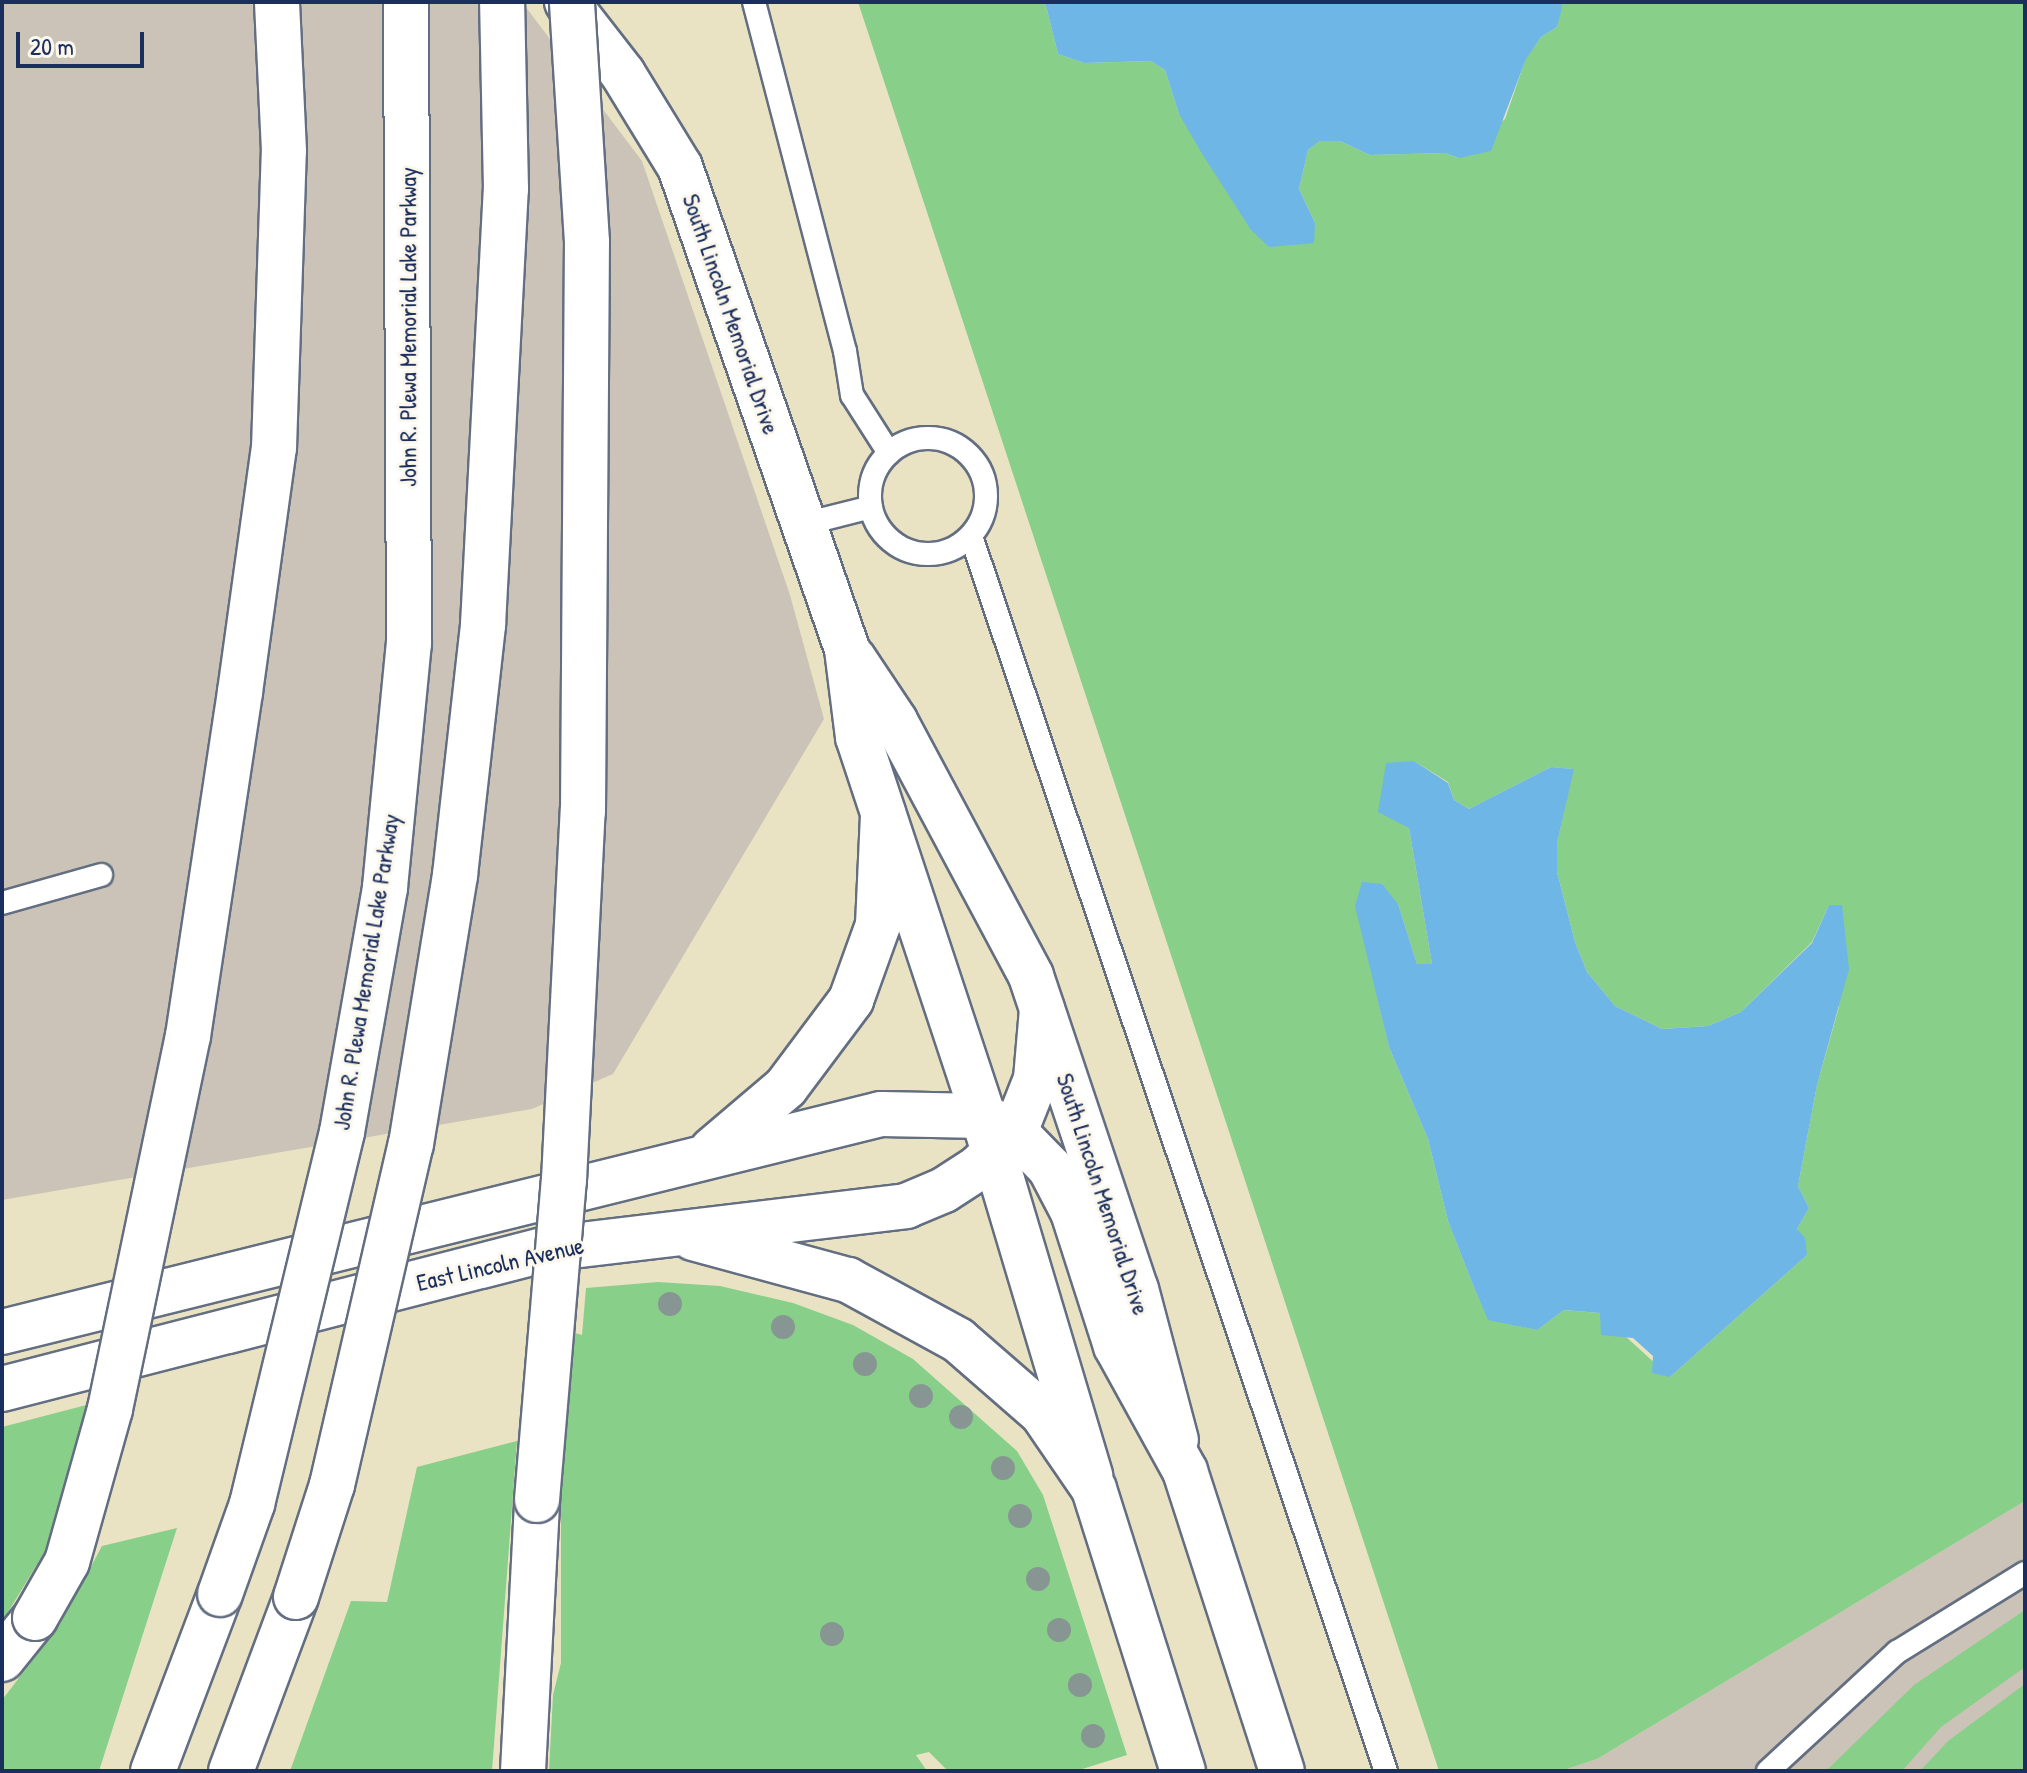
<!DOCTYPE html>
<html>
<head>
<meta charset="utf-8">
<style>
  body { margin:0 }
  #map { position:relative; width:2027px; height:1773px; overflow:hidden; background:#eae3c3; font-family:"Patrick Hand",sans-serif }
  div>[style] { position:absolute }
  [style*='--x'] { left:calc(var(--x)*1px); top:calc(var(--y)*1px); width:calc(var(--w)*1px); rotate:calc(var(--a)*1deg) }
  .industrial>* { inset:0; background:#cbc3b8 }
  .green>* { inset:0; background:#88cf8a }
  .water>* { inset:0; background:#6db6e5 }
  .roads { filter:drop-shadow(2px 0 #636e81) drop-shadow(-2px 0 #636e81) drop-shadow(0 2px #636e81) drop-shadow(0 -2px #636e81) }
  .service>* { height:22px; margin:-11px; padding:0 11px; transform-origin:11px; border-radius:11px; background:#fff }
  .service>.ring { margin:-11px; padding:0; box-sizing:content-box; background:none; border:22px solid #fff; border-radius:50% }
  .tertiary>* { height:44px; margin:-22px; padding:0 22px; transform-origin:22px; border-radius:22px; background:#fff }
  .secondary>* { height:44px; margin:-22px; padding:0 22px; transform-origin:22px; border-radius:22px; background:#fff }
  .motorway>* { height:44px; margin:-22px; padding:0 22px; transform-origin:22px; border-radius:22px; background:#fff }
  .bridges { filter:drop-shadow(2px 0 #636e81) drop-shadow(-2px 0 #636e81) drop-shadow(0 2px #636e81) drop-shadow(0 -2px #636e81) }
  .motorway-bridge>* { height:44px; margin:-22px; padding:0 22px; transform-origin:22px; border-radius:22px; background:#fff }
  .trees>* { width:24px; height:24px; margin:-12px; border-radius:50%; background:#879692 }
  span { translate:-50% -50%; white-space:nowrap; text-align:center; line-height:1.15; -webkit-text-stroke:6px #fbf7ec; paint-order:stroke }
  .street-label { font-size:24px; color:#1b2f5e }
  .frame { position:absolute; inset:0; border:4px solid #1b2f5e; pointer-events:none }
  .scale { position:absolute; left:16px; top:32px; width:128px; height:36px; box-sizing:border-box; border:4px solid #1b2f5e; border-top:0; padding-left:10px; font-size:24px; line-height:28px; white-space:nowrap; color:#1b2f5e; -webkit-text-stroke:6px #fbf7ec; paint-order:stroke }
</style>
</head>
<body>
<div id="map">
  <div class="industrial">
    <i style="clip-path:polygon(2px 2px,522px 2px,642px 161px,790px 595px,824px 719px,613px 1074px,532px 1109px,2px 1200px)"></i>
    <i style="clip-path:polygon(2025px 1501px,2025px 1771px,1561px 1771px,1597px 1759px)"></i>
  </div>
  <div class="green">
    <i style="clip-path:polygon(evenodd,858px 2px,1045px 2px,1058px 54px,1084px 63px,1151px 61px,1165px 70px,1179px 114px,1315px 223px,1299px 189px,1308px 150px,1320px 141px,1340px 141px,1370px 155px,1445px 153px,1459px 158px,1505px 119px,1526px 58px,1541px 37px,1557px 27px,1561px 2px,2025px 2px,2025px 1501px,1597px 1759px,1561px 1771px,1439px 1771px,858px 2px,1414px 761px,1448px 782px,1454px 800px,1469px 809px,1551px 767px,1573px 769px,1557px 843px,1557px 872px,1575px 942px,1587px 972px,1615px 1006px,1662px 1029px,1708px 1026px,1741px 1012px,1812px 942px,1829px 905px,1842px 905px,1839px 1007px,1817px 1085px,1798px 1186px,1809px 1208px,1797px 1229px,1807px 1255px,1670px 1377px,1600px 1313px,1564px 1310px,1537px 1330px,1488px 1319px,1473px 1285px,1448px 1221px,1428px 1139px,1389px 1047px,1356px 906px,1398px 904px,1417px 964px,1432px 964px,1409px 828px,1414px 761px)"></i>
    <i style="clip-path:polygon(658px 1282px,720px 1286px,793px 1303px,853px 1325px,913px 1359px,1017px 1451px,1043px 1495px,1127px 1755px,1076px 1771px,948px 1771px,929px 1752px,916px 1755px,927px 1771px,549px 1771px,553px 1695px,561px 1663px,561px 1502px,575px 1333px,582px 1335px,586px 1288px)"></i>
    <i style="clip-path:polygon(94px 1403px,47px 1548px,2px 1622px,2px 1427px)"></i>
    <i style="clip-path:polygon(517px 1441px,492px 1771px,290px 1771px,351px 1601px,387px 1602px,417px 1467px)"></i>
    <i style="clip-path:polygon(177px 1528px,99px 1771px,2px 1771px,2px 1700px,59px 1626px,102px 1546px)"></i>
    <i style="clip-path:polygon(2025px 1610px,2025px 1667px,1941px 1727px,1902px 1771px,1826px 1771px,1914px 1685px)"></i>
    <i style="clip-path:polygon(2025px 1684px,2025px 1771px,1920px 1771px,1948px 1741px)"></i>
  </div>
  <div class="water">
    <i style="clip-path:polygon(1045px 2px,1561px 2px,1562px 8px,1557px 27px,1541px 37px,1526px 59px,1491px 151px,1459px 158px,1445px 153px,1370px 155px,1340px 141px,1320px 141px,1308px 150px,1299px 189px,1315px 223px,1314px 243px,1269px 247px,1251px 230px,1201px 152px,1179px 114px,1165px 70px,1151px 61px,1084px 63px,1058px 54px)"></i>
    <i style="clip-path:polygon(1414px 761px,1448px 783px,1454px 800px,1469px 809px,1551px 767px,1574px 769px,1557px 843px,1557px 872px,1575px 942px,1587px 972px,1615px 1006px,1662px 1029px,1708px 1026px,1741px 1012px,1812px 943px,1829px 905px,1842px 905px,1849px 969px,1817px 1085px,1798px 1186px,1809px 1208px,1797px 1229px,1805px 1238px,1807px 1255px,1670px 1377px,1652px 1373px,1653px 1356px,1633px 1338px,1601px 1335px,1600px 1313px,1564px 1310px,1537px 1330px,1488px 1320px,1473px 1285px,1448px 1221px,1428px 1139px,1389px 1047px,1355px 906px,1362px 882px,1382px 884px,1398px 904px,1417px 964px,1432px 964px,1409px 828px,1378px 812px,1386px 763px)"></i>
  </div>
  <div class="roads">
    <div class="service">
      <i style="--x:754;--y:2;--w:361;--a:75.4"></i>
      <i style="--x:845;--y:351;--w:45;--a:81"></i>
      <i style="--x:852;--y:395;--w:69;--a:57.5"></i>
      <i class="ring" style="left:870px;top:438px;width:94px;height:94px"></i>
      <i style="--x:804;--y:524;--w:69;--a:-14.2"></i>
      <i style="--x:971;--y:536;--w:1303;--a:71.43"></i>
      <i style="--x:2;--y:903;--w:103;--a:-15.8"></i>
      <i style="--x:1768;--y:1771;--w:176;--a:-42.7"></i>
      <i style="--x:1897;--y:1652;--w:150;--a:-31.7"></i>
    </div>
    <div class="tertiary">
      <i style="--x:567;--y:2;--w:91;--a:52.1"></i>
      <i style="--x:623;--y:74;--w:109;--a:58.5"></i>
      <i style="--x:680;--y:167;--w:510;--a:70.89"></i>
      <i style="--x:847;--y:649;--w:89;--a:82.9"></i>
      <i style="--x:858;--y:737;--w:399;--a:71.7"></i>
      <i style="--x:983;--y:1116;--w:376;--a:73.4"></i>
      <i style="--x:853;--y:658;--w:76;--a:56.3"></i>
      <i style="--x:895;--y:721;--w:289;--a:61.9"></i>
      <i style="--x:1031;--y:976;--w:330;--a:71.5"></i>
      <i style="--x:1136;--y:1289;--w:156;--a:75.2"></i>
    </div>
    <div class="secondary">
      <i style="--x:712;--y:1150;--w:97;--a:-40.4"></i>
      <i style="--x:786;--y:1087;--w:109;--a:-53.2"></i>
      <i style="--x:851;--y:1000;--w:80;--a:-70.2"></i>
      <i style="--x:878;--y:925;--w:112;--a:-87.4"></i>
      <i style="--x:693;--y:1238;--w:161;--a:15.2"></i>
      <i style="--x:848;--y:1280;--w:125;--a:28.6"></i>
      <i style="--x:958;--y:1340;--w:111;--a:41"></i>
      <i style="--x:1042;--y:1413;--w:92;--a:55.6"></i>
      <i style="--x:1094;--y:1489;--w:296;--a:72.5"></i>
      <i style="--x:2;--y:1332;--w:906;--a:-13.93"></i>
      <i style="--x:881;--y:1114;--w:102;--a:1.1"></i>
      <i style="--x:983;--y:1116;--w:36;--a:27"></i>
      <i style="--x:1015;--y:1132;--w:50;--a:45.8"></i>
      <i style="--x:1050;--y:1168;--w:50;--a:62.4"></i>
      <i style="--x:1073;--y:1212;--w:141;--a:72.2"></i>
      <i style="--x:1116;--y:1346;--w:143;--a:61.1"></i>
      <i style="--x:1185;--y:1471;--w:315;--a:72.1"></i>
      <i style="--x:2;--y:1389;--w:563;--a:-14.41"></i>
      <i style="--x:547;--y:1249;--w:362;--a:-6.8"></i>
      <i style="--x:906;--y:1206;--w:41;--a:-22.8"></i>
      <i style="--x:944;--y:1190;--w:40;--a:-32.9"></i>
      <i style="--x:978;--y:1168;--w:52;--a:-44.2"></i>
      <i style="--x:1015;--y:1132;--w:57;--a:-68.4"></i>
      <i style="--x:1036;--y:1079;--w:70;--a:-85.1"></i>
    </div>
    <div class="motorway">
      <i style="--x:2;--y:1659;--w:53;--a:-51.2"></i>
      <i style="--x:153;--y:1771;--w:189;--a:-69.3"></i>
      <i style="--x:231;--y:1771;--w:186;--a:-69.5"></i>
      <i style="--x:523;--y:1771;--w:271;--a:-87"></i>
    </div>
  </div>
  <div class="bridges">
    <div class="motorway-bridge">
      <i style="--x:537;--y:1500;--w:321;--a:-85.2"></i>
      <i style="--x:564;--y:1180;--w:369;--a:-87.1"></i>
      <i style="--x:583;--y:811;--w:569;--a:-89.6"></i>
      <i style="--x:587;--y:242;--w:240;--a:-93.6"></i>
      <i style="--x:220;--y:1594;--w:96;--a:-70.4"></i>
      <i style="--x:252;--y:1504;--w:383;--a:-76.4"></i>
      <i style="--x:342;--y:1132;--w:249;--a:-80"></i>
      <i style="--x:385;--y:887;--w:244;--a:-84.4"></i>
      <i style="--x:409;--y:644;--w:642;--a:-90.27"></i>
      <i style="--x:296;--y:1597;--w:118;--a:-72.2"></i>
      <i style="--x:332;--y:1485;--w:350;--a:-77"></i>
      <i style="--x:411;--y:1144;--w:273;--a:-80.7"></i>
      <i style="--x:455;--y:875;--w:252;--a:-83.6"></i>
      <i style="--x:483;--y:625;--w:437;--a:-87"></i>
      <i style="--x:506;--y:189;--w:187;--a:-91.2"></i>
      <i style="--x:35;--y:1618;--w:64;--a:-60.3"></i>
      <i style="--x:67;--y:1562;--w:159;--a:-74.3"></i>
      <i style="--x:110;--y:1409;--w:381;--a:-78.2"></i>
      <i style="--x:188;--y:1036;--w:348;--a:-81.4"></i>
      <i style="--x:240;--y:692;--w:246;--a:-82.1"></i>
      <i style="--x:274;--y:448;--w:297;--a:-88.1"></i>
      <i style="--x:284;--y:151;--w:149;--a:-92.7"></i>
    </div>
  </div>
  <div class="trees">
    <i style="left:670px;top:1304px"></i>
    <i style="left:783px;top:1327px"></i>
    <i style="left:865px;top:1364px"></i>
    <i style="left:921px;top:1396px"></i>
    <i style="left:961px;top:1417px"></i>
    <i style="left:1003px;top:1468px"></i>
    <i style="left:1020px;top:1516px"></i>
    <i style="left:1038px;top:1579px"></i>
    <i style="left:1059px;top:1630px"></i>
    <i style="left:832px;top:1634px"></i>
    <i style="left:1080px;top:1685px"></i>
    <i style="left:1093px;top:1736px"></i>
  </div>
  <div class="street-label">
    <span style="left:731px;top:314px;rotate:71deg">South Lincoln Memorial Drive</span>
    <span style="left:408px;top:327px;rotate:-90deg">John R. Plewa Memorial Lake Parkway</span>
    <span style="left:366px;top:972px;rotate:-81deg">John R. Plewa Memorial Lake Parkway</span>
    <span style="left:1103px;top:1194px;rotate:72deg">South Lincoln Memorial Drive</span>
    <span style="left:500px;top:1264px;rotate:-13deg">East Lincoln Avenue</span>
  </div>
  <div class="frame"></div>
  <div class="scale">20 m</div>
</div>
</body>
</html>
